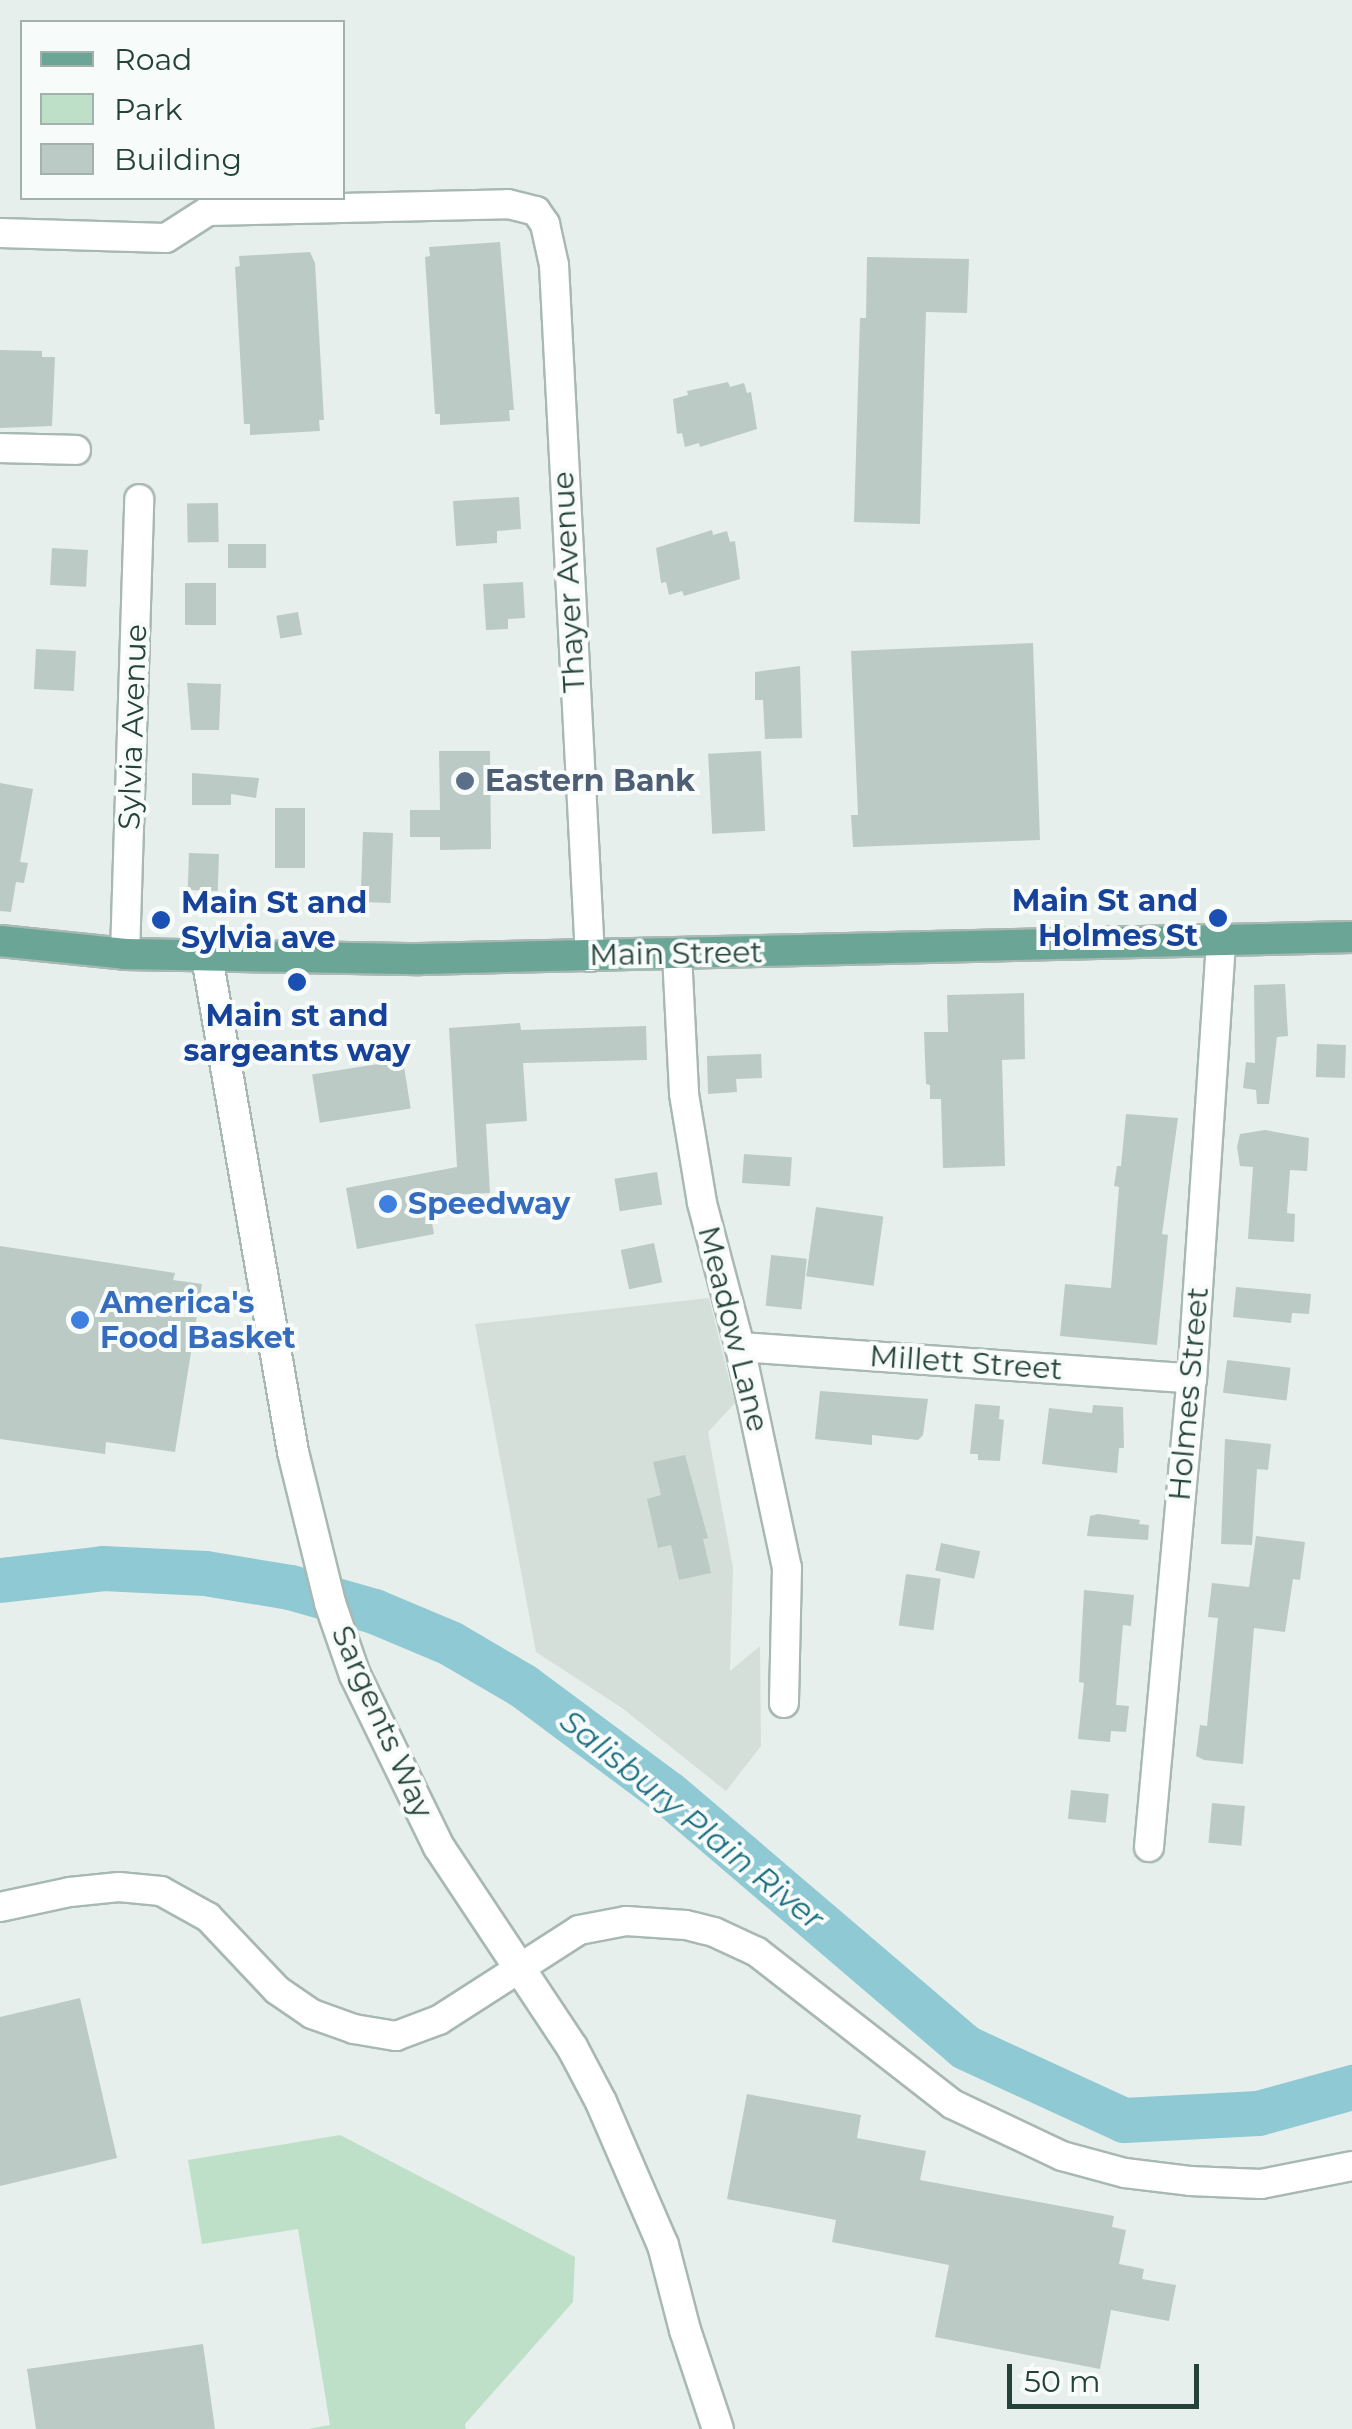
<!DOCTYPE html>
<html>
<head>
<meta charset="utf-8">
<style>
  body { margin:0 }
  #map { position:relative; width:1352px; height:2429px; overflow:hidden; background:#e6efeb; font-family:Montserrat,sans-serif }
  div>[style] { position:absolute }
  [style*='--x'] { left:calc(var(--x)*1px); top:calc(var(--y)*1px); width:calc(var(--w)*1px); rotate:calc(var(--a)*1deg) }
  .built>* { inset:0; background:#d4dfda }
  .green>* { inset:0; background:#bfe0c8 }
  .river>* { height:45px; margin:-22.5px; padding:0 22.5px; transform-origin:22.5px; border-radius:22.5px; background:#8ec9d4 }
  .building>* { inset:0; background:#bbcac4; transform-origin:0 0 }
  .roads { filter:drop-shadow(2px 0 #a8b8b2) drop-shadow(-2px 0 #a8b8b2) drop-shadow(0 2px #a8b8b2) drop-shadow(0 -2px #a8b8b2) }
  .street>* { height:28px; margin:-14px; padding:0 14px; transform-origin:14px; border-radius:14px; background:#fff }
  .secondary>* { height:30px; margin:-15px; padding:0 15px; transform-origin:15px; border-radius:15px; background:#fff }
  .primary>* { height:30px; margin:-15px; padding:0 15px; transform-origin:15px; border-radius:15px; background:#6aa596 }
  .dots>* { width:28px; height:28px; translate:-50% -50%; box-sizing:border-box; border:5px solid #f7fbf9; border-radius:50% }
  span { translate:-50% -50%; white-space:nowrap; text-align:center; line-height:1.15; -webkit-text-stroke:8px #f7fbf9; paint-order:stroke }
  .street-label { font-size:30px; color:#24423a }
  .service-label { font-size:30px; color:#4e5e75; font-weight:700 }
  .left { translate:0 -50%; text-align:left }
  .transit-label { font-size:30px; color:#164399; font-weight:700 }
  .right { translate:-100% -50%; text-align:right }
  .shop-label { font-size:30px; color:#366cbe; font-weight:700 }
  .water-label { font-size:32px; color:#1c6f80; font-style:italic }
  .legend { position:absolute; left:20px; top:20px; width:325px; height:180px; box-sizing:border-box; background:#f7fbf9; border:2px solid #a3b1ad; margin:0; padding:12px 18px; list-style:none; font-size:30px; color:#24423a }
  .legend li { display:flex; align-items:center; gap:20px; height:50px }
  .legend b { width:50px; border:2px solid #a3b1ad }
  .scale { position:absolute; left:1007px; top:2364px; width:192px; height:45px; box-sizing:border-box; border:5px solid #24423a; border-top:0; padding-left:12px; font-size:30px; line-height:35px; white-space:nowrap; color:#24423a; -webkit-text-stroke:8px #f7fbf9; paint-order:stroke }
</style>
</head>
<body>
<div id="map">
  <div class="built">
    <i style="clip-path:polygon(709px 1298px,735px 1403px,708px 1432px,733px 1568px,730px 1671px,760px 1646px,761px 1746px,726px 1791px,622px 1708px,536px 1652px,475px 1324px)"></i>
  </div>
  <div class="green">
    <i style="clip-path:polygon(340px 2135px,575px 2257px,573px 2302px,465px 2424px,466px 2429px,308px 2429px,330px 2425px,298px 2229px,202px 2244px,188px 2160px)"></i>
  </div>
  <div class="river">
    <i style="--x:0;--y:1580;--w:104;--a:-6.6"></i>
    <i style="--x:103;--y:1568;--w:102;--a:2.8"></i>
    <i style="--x:205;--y:1573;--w:86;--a:9.4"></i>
    <i style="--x:290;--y:1587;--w:87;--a:15.9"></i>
    <i style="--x:374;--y:1611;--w:82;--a:22.8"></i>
    <i style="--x:450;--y:1643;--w:83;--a:30.3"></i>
    <i style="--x:522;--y:1685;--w:183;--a:36.6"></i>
    <i style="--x:669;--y:1794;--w:389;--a:40.5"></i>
    <i style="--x:965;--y:2047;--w:175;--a:24.7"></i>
    <i style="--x:1124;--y:2120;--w:134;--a:-3"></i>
    <i style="--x:1258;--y:2113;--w:98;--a:-15.5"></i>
  </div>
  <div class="building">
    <i style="clip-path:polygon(500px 242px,514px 410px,509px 410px,510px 421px,440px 425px,440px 414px,435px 414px,425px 257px,430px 256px,429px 247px)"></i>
    <i style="clip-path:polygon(310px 252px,315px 263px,324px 420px,319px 420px,320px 431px,250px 435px,250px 424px,244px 424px,235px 267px,240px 266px,239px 256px)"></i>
    <i style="clip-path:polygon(867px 257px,969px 259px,967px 313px,926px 312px,920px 524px,854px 522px,860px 318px,866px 318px)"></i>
    <i style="clip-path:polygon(0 350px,42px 351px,42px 357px,55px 357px,52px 426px,0 428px)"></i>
    <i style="clip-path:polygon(728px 382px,730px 387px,744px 383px,747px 393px,751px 392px,757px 429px,700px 447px,699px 443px,685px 447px,682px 433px,677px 434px,673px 399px,688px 395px,687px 391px)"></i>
    <i style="clip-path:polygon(519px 497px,521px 529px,497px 531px,497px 543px,456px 546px,453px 501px)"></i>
    <i style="left:218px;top:503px;width:39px;height:31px;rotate:89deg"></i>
    <i style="clip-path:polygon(712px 530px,713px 535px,727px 531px,730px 542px,735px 541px,740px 579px,684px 596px,682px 591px,669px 595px,666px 582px,661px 583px,656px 548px)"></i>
    <i style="left:228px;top:544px;width:38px;height:24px"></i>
    <i style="left:52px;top:548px;width:36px;height:37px;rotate:3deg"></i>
    <i style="clip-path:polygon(523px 582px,525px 618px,508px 619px,508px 629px,486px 630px,483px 584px)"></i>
    <i style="left:185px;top:583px;width:31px;height:42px"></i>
    <i style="left:298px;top:612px;width:23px;height:22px;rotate:80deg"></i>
    <i style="clip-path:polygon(1033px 643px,1040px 840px,853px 847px,851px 815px,858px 815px,851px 651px)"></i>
    <i style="left:36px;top:649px;width:40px;height:40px;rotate:3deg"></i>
    <i style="clip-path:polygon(800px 666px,802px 738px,765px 739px,763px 700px,755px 700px,755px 672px)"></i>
    <i style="clip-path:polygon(187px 683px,221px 684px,219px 730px,191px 730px)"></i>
    <i style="clip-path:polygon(439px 751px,490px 751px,491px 849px,440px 850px,440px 837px,410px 837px,410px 810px,440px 810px)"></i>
    <i style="left:761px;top:751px;width:80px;height:53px;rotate:87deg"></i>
    <i style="clip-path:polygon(192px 773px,259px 778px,256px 798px,231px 794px,231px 805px,192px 805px)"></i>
    <i style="clip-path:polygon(0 783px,33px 789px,20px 862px,28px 863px,24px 883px,16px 882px,11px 912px,0 911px)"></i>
    <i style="left:275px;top:808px;width:30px;height:60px"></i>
    <i style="left:363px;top:832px;width:30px;height:70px;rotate:2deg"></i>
    <i style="left:189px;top:853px;width:30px;height:37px;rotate:2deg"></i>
    <i style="clip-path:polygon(1285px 984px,1288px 1036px,1277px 1037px,1269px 1104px,1257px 1104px,1256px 1090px,1243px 1088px,1246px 1062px,1255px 1063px,1254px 985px)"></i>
    <i style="clip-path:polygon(1024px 993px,1025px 1059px,1002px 1060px,1005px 1166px,943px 1168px,941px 1099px,930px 1099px,930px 1085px,926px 1084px,924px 1032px,948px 1032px,947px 995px)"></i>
    <i style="clip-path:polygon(520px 1023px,521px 1030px,646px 1026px,647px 1060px,523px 1063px,527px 1121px,486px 1124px,490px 1193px,427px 1196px,434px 1234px,357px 1249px,346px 1188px,457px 1167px,449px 1028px)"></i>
    <i style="left:1317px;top:1044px;width:29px;height:33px;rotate:2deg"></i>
    <i style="clip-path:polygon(761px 1054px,762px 1078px,736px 1079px,737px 1092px,708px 1094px,707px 1056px)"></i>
    <i style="left:403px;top:1060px;width:49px;height:92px;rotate:81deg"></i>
    <i style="clip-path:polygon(1126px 1114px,1178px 1118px,1162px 1234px,1168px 1235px,1157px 1345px,1060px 1336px,1065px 1284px,1111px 1288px,1119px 1187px,1114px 1186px,1117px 1166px,1121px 1166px)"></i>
    <i style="clip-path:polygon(1265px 1130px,1309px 1138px,1307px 1171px,1290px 1170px,1287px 1213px,1295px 1214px,1294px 1242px,1248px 1239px,1253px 1167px,1240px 1166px,1237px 1147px,1240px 1134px)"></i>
    <i style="left:744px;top:1154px;width:48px;height:29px;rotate:4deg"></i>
    <i style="left:657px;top:1172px;width:33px;height:43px;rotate:81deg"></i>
    <i style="left:816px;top:1207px;width:68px;height:70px;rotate:8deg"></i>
    <i style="left:654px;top:1243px;width:40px;height:34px;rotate:78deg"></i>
    <i style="clip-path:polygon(0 1246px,175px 1273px,173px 1280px,202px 1284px,175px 1452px,106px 1442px,105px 1454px,0 1439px)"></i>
    <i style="left:771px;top:1255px;width:36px;height:51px;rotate:6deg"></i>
    <i style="clip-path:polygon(1236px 1287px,1311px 1294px,1309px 1314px,1292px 1313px,1291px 1323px,1233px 1317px)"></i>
    <i style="left:1227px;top:1360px;width:64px;height:33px;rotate:7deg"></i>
    <i style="clip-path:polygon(820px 1391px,928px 1399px,923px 1435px,918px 1440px,872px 1435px,872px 1445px,815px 1439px)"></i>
    <i style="clip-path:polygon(975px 1404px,1000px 1406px,999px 1419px,1004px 1420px,1000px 1461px,978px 1460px,978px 1454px,970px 1454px)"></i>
    <i style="clip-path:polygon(1093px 1405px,1123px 1407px,1124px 1448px,1119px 1448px,1117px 1473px,1042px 1464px,1049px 1408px,1092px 1413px)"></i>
    <i style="clip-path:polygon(1225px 1439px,1271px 1444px,1268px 1470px,1257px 1469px,1252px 1545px,1221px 1544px)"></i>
    <i style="clip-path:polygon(685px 1455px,708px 1538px,703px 1539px,711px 1573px,679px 1580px,671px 1545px,658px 1548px,647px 1499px,661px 1495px,653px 1462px)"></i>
    <i style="clip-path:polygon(1098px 1514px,1140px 1520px,1139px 1524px,1149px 1525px,1148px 1540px,1087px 1536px,1090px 1516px)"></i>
    <i style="clip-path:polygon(1256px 1536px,1305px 1542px,1300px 1580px,1293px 1579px,1285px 1632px,1254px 1628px,1243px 1764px,1204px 1760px,1196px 1756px,1200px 1725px,1207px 1726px,1218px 1618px,1208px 1617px,1212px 1583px,1249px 1587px)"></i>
    <i style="left:941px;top:1543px;width:40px;height:28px;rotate:12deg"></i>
    <i style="left:906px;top:1574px;width:35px;height:52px;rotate:8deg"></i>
    <i style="clip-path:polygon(1084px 1590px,1134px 1595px,1131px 1626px,1123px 1625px,1116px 1705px,1129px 1706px,1126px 1732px,1111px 1731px,1110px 1742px,1078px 1739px,1084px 1683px,1079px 1682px)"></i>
    <i style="left:1071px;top:1790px;width:38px;height:29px;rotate:6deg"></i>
    <i style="left:1212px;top:1803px;width:33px;height:40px;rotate:5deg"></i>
    <i style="clip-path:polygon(80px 1998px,117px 2158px,0 2186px,0 2017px)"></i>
    <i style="clip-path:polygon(747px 2094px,861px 2115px,857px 2138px,926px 2151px,920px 2180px,1114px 2216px,1112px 2227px,1126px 2230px,1119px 2264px,1144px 2269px,1142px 2279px,1176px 2285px,1169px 2321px,1111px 2310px,1100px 2369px,935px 2337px,949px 2265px,832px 2242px,836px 2220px,727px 2199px)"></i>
    <i style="clip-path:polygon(203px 2344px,215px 2429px,36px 2429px,27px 2369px)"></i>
  </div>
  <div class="roads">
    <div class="street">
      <i style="--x:0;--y:233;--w:166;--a:1.7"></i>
      <i style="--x:166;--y:238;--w:50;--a:-32.7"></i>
      <i style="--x:208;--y:211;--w:300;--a:-1.3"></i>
      <i style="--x:508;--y:204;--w:29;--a:14"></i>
      <i style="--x:536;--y:211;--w:16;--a:55"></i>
      <i style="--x:545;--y:224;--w:42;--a:77.6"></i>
      <i style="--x:554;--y:265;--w:693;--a:87.02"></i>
      <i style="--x:0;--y:448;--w:76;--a:1.5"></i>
      <i style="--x:125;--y:954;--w:455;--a:-88.2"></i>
      <i style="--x:677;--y:954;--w:140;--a:87.1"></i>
      <i style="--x:684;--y:1094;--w:110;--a:80.6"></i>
      <i style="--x:702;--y:1203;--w:149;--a:75.2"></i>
      <i style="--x:740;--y:1347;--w:226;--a:78"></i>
      <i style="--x:787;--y:1568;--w:135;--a:91.3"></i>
      <i style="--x:740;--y:1347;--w:453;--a:4"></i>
      <i style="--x:1149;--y:1847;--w:470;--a:-84.8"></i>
      <i style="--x:1192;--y:1379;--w:439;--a:-86.2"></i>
      <i style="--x:0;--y:1907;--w:72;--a:-12.1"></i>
      <i style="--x:70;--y:1892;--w:49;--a:-5.8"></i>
      <i style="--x:119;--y:1887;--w:42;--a:5.4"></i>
      <i style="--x:161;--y:1891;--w:54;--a:29"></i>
      <i style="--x:208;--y:1917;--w:100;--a:46.6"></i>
      <i style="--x:277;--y:1990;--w:42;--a:34.4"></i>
      <i style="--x:312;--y:2014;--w:45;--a:19.7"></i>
      <i style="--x:354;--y:2029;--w:43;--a:9.5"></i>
      <i style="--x:396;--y:2036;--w:46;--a:-20.4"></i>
      <i style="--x:439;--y:2020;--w:166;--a:-32.7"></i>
      <i style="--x:579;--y:1930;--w:48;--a:-10.8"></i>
      <i style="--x:626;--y:1921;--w:60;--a:3.8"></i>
      <i style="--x:686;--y:1925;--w:29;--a:14"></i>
      <i style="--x:714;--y:1932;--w:47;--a:24.9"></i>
      <i style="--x:757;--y:1952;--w:247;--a:37.9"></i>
      <i style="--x:952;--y:2104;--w:122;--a:25.3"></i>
      <i style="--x:1062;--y:2156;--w:65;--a:15.1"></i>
      <i style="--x:1125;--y:2173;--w:65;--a:7"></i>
      <i style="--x:1190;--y:2181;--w:71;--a:2.4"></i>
      <i style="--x:1261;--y:2184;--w:93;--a:-11.2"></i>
    </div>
    <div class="secondary">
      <i style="--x:207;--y:957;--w:502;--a:80.14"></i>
      <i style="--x:293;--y:1452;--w:155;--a:76.2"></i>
      <i style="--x:330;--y:1603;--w:76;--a:70.9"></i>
      <i style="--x:355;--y:1675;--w:191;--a:64"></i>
      <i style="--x:439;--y:1847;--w:240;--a:56.4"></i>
      <i style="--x:572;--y:2047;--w:62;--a:62.2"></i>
      <i style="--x:601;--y:2102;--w:156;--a:66.6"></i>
      <i style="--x:663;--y:2245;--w:88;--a:75.5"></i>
      <i style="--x:685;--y:2330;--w:104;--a:71.6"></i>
    </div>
    <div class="primary">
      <i style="--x:0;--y:941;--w:126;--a:5.9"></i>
      <i style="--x:125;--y:954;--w:295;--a:1"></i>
      <i style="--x:420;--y:959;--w:932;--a:-1.35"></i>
    </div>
  </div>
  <div class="dots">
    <i style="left:465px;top:781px;background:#5c6f8a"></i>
    <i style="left:1218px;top:918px;background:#1a4fb4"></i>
    <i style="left:161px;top:920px;background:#1a4fb4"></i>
    <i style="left:297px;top:982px;background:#1a4fb4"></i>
    <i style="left:388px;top:1204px;background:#3f7fe0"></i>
    <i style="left:80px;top:1320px;background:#3f7fe0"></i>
  </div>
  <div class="street-label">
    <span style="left:569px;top:582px;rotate:-93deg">Thayer Avenue</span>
    <span style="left:133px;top:727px;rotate:-88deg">Sylvia Avenue</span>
    <span style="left:676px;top:954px;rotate:-1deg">Main Street</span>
    <span style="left:733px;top:1329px;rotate:76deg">Meadow Lane</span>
    <span style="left:966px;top:1363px;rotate:4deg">Millett Street</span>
    <span style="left:1189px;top:1394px;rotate:-85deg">Holmes Street</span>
    <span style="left:382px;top:1722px;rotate:66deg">Sargents Way</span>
  </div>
  <div class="service-label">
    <span class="left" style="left:485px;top:781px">Eastern Bank</span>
  </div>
  <div class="transit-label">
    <span class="right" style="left:1198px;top:918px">Main St and<br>Holmes St</span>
    <span class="left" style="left:181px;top:920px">Main St and<br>Sylvia ave</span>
    <span style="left:297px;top:1033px">Main st and<br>sargeants way</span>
  </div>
  <div class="shop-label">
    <span class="left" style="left:408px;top:1204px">Speedway</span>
    <span class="left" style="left:100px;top:1320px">America's<br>Food Basket</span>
  </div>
  <div class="water-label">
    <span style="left:692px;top:1820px;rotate:39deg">Salisbury Plain River</span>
  </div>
  <ul class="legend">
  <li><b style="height:12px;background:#6aa596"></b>Road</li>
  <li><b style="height:28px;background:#bfe0c8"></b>Park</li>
  <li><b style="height:28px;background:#bbcac4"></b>Building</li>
  </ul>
  <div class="scale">50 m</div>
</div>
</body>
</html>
